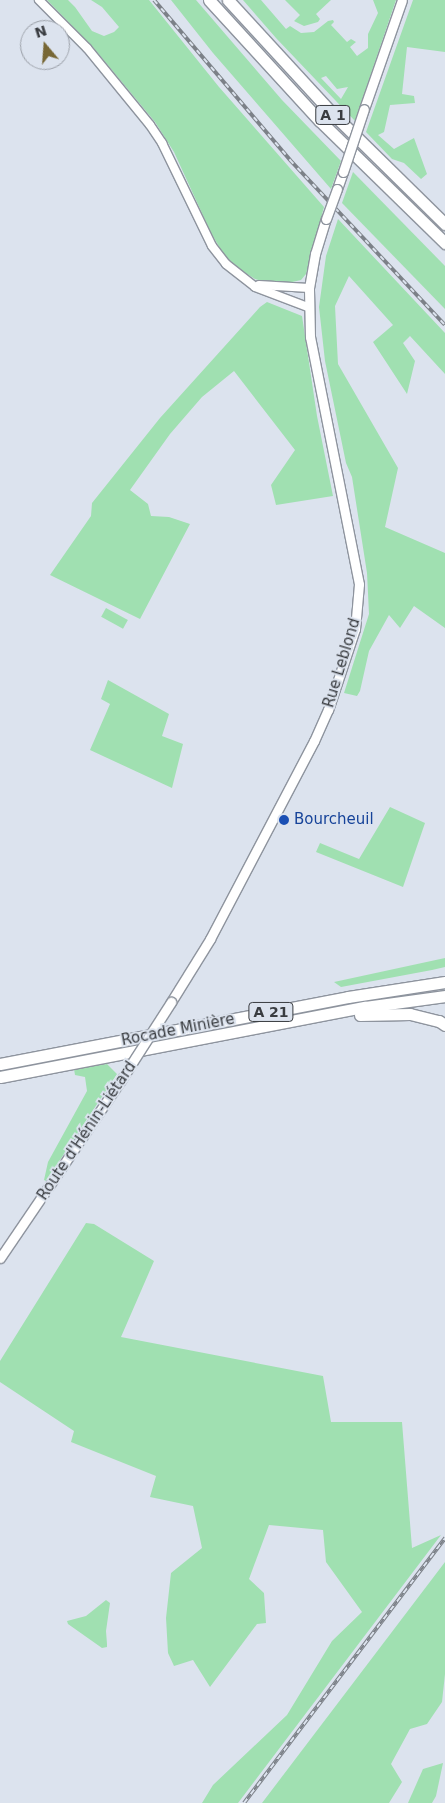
<!DOCTYPE html>
<html>
<head>
<meta charset="utf-8">
<style>
  body { margin:0 }
  #map { position:relative; width:445px; height:1803px; overflow:hidden; background:#dce3ee; font-family:"DejaVu Sans",sans-serif }
  div>[style] { position:absolute }
  [style*='--x'] { left:calc(var(--x)*1px); top:calc(var(--y)*1px); width:calc(var(--w)*1px); rotate:calc(var(--a)*1deg) }
  .green>* { inset:0; background:#a0e0b1; transform-origin:0 0 }
  .roads { filter:drop-shadow(1px 0 #8e949e) drop-shadow(-1px 0 #8e949e) drop-shadow(0 1px #8e949e) drop-shadow(0 -1px #8e949e) }
  .tertiary>* { height:8px; margin:-4px; padding:0 4px; transform-origin:4px; border-radius:4px; background:#fff }
  .secondary>* { height:9px; margin:-4.5px; padding:0 4.5px; transform-origin:4.5px; border-radius:4.5px; background:#fff }
  .motorway>* { height:11px; margin:-5.5px; padding:0 5.5px; transform-origin:5.5px; border-radius:5.5px; background:#fff }
  .rail>* { height:4px; margin-top:-2px; transform-origin:0; background:repeating-linear-gradient(90deg,#dce3ee 0 5.5px,#7c8188 0 11px); box-sizing:border-box; border-block:1px solid #7c8188 }
  .bridges { filter:drop-shadow(1px 0 #8e949e) drop-shadow(-1px 0 #8e949e) drop-shadow(0 1px #8e949e) drop-shadow(0 -1px #8e949e) }
  .secondary-bridge>* { height:9px; margin:-4.5px; padding:0 4.5px; transform-origin:4.5px; border-radius:4.5px; background:#fff }
  .dots>* { width:14px; height:14px; translate:-50% -50%; box-sizing:border-box; border:2px solid #dce3ee; border-radius:50% }
  span { translate:-50% -50%; white-space:nowrap; text-align:center; line-height:1.15; -webkit-text-stroke:4px #dce3ee; paint-order:stroke }
  .shield-label span { padding:1px 4px; background:#dce3ee; border:1px solid; border-radius:4px; -webkit-text-stroke-width:0 }
  .shield-label { font-size:14px; color:#393c40; font-weight:700 }
  .street-label { font-size:15px; color:#393c40 }
  .transit-label { font-size:15px; color:#164399 }
  .left { translate:0 -50%; text-align:left }
  .north { position:absolute; left:20px; top:20px; width:50px; height:50px; box-sizing:border-box; background:#dce3ee; border:1px solid #9ba0a8; border-radius:50%; rotate:342deg; font-size:14px; font-weight:700; line-height:20px; text-align:center; color:#393c40 }
  .north::after { content:''; display:block; margin:auto; width:18px; height:22px; background:#776735; clip-path:polygon(50% 0,100% 100%,50% 72%,0 100%) }
</style>
</head>
<body>
<div id="map">
  <div class="green">
    <i style="clip-path:polygon(47px 0,68px 0,75px 7px,92px 31px,104px 36px,114px 32px,119px 27px,102px 7px,91px 0,149px 0,219px 87px,324px 207px,306px 274px,301px 280px,288px 283px,265px 282px,255px 279px,233px 265px,221px 250px,211px 233px,174px 152px,155px 122px,92px 46px)"></i>
    <i style="clip-path:polygon(171px 0,196px 0,282px 100px,341px 161px,331px 189px,213px 53px)"></i>
    <i style="clip-path:polygon(evenodd,243px 0,261px 0,286px 29px,290px 26px,301px 33px,314px 32px,328px 21px,333px 20px,334px 22px,331px 25px,347px 42px,351px 39px,356px 42px,350px 47px,357px 56px,368px 48px,368px 34px,378px 13px,373px 0,396px 0,355px 121px,276px 38px,243px 0,326px 76px,337px 89px,348px 87px,341px 99px,321px 78px,326px 76px)"></i>
    <i style="clip-path:polygon(285px 0,331px 0,316px 14px,320px 19px,318px 22px,304px 26px,294px 21px,300px 15px)"></i>
    <i style="clip-path:polygon(413px 0,445px 0,445px 52px,407px 47px,402px 94px,414px 96px,415px 103px,390px 105px,384px 132px,378px 135px,394px 149px,414px 138px,427px 174px,421px 179px,404px 163px,392px 159px,366px 132px)"></i>
    <i style="clip-path:polygon(353px 172px,445px 266px,445px 309px,342px 203px)"></i>
    <i style="clip-path:polygon(338px 219px,445px 333px,445px 374px,410px 336px,403px 343px,415px 361px,407px 394px,373px 342px,393px 325px,349px 276px,335px 306px,338px 364px,398px 468px,385px 527px,445px 553px,445px 628px,414px 606px,400px 628px,389px 615px,369px 651px,360px 691px,357px 696px,344px 693px,369px 614px,367px 573px,352px 477px,346px 463px,325px 361px,319px 307px,326px 256px)"></i>
    <i style="clip-path:polygon(267px 302px,302px 316px,317px 416px,333px 496px,276px 505px,271px 485px,295px 450px,234px 371px,202px 397px,170px 434px,130px 490px,148px 504px,151px 516px,169px 517px,190px 524px,140px 619px,50px 575px,91px 516px,92px 503px,160px 418px,260px 307px)"></i>
    <i style="left:106px;top:608px;width:25px;height:10px;rotate:29deg"></i>
    <i style="clip-path:polygon(108px 680px,169px 714px,162px 736px,183px 744px,172px 788px,90px 750px,110px 704px,101px 699px)"></i>
    <i style="clip-path:polygon(390px 807px,425px 823px,403px 887px,316px 852px,320px 843px,359px 859px)"></i>
    <i style="clip-path:polygon(445px 958px,445px 967px,432px 970px,341px 987px,334px 982px)"></i>
    <i style="clip-path:polygon(107px 1064px,117px 1074px,46px 1181px,44px 1180px,48px 1162px,87px 1091px,85px 1077px,75px 1075px,74px 1069px)"></i>
    <i style="clip-path:polygon(86px 1223px,94px 1224px,154px 1261px,121px 1337px,323px 1376px,331px 1422px,402px 1422px,412px 1548px,441px 1535px,238px 1803px,202px 1803px,213px 1785px,287px 1715px,332px 1641px,362px 1612px,326px 1562px,323px 1530px,269px 1525px,249px 1579px,264px 1593px,266px 1623px,257px 1624px,210px 1687px,193px 1660px,174px 1666px,168px 1653px,166px 1618px,171px 1573px,202px 1548px,193px 1506px,150px 1497px,156px 1476px,71px 1442px,74px 1431px,0 1382px,0 1361px)"></i>
    <i style="clip-path:polygon(445px 1562px,445px 1674px,442px 1702px,427px 1724px,410px 1729px,391px 1764px,402px 1782px,389px 1803px,262px 1803px)"></i>
    <i style="clip-path:polygon(106px 1600px,110px 1603px,106px 1631px,107px 1644px,107px 1647px,102px 1648px,68px 1624px,67px 1621px,86px 1616px)"></i>
    <i style="clip-path:polygon(443px 1763px,436px 1796px,432px 1803px,408px 1803px,423px 1769px)"></i>
  </div>
  <div class="roads">
    <div class="tertiary">
      <i style="--x:39;--y:0;--w:68;--a:45"></i>
      <i style="--x:87;--y:48;--w:99;--a:50.7"></i>
      <i style="--x:150;--y:125;--w:22;--a:56"></i>
      <i style="--x:162;--y:143;--w:114;--a:64.1"></i>
      <i style="--x:212;--y:246;--w:23;--a:52"></i>
      <i style="--x:226;--y:264;--w:37;--a:38"></i>
      <i style="--x:255;--y:287;--w:57;--a:20.7"></i>
      <i style="--x:259;--y:285;--w:50;--a:3.4"></i>
    </div>
    <div class="secondary">
      <i style="--x:364;--y:109;--w:115;--a:-70.8"></i>
      <i style="--x:337;--y:189;--w:18;--a:-71"></i>
      <i style="--x:171;--y:1002;--w:74;--a:-58.2"></i>
      <i style="--x:210;--y:939;--w:224;--a:-62.3"></i>
      <i style="--x:314;--y:741;--w:34;--a:-66"></i>
      <i style="--x:328;--y:710;--w:85;--a:-71.6"></i>
      <i style="--x:355;--y:629;--w:45;--a:-84.9"></i>
      <i style="--x:359;--y:584;--w:252;--a:-101.2"></i>
      <i style="--x:310;--y:337;--w:49;--a:-91.2"></i>
      <i style="--x:309;--y:288;--w:35;--a:-80"></i>
      <i style="--x:315;--y:254;--w:37;--a:-73"></i>
      <i style="--x:0;--y:1258;--w:215;--a:-55.8"></i>
    </div>
    <div class="motorway">
      <i style="--x:209;--y:0;--w:164;--a:47.5"></i>
      <i style="--x:320;--y:121;--w:175;--a:44.3"></i>
      <i style="--x:228;--y:0;--w:152;--a:47.4"></i>
      <i style="--x:331;--y:112;--w:160;--a:44.5"></i>
      <i style="--x:360;--y:1015;--w:50;--a:-1.1"></i>
      <i style="--x:410;--y:1014;--w:30;--a:14"></i>
      <i style="--x:439;--y:1021;--w:7;--a:34"></i>
      <i style="--x:0;--y:1064;--w:354;--a:-10.9"></i>
      <i style="--x:348;--y:997;--w:98;--a:-8.8"></i>
      <i style="--x:0;--y:1077;--w:372;--a:-10.9"></i>
      <i style="--x:365;--y:1007;--w:81;--a:-7.8"></i>
    </div>
  </div>
  <div class="rail">
    <i style="--x:154;--y:0;--w:210;--a:49.6"></i>
    <i style="--x:290;--y:160;--w:226;--a:46.8"></i>
    <i style="--x:244;--y:1803;--w:333;--a:-52.8"></i>
  </div>
  <div class="bridges">
    <div class="secondary-bridge">
      <i style="--x:343;--y:172;--w:66;--a:-71.6"></i>
      <i style="--x:326;--y:219;--w:32;--a:-70"></i>
      <i style="--x:121;--y:1080;--w:93;--a:-57.3"></i>
    </div>
  </div>
  <div class="dots">
    <i style="left:284px;top:820px;background:#1a4fb4"></i>
  </div>
  <div class="shield-label">
    <span style="left:333px;top:115px">A 1</span>
    <span style="left:271px;top:1012px">A 21</span>
  </div>
  <div class="street-label">
    <span style="left:342px;top:663px;rotate:-73deg">Rue Leblond</span>
    <span style="left:178px;top:1030px;rotate:-11deg">Rocade Minière</span>
    <span style="left:87px;top:1131px;rotate:-56deg">Route d'Hénin-Liétard</span>
  </div>
  <div class="transit-label">
    <span class="left" style="left:294px;top:820px">Bourcheuil</span>
  </div>
  <div class="north">N</div>
</div>
</body>
</html>
